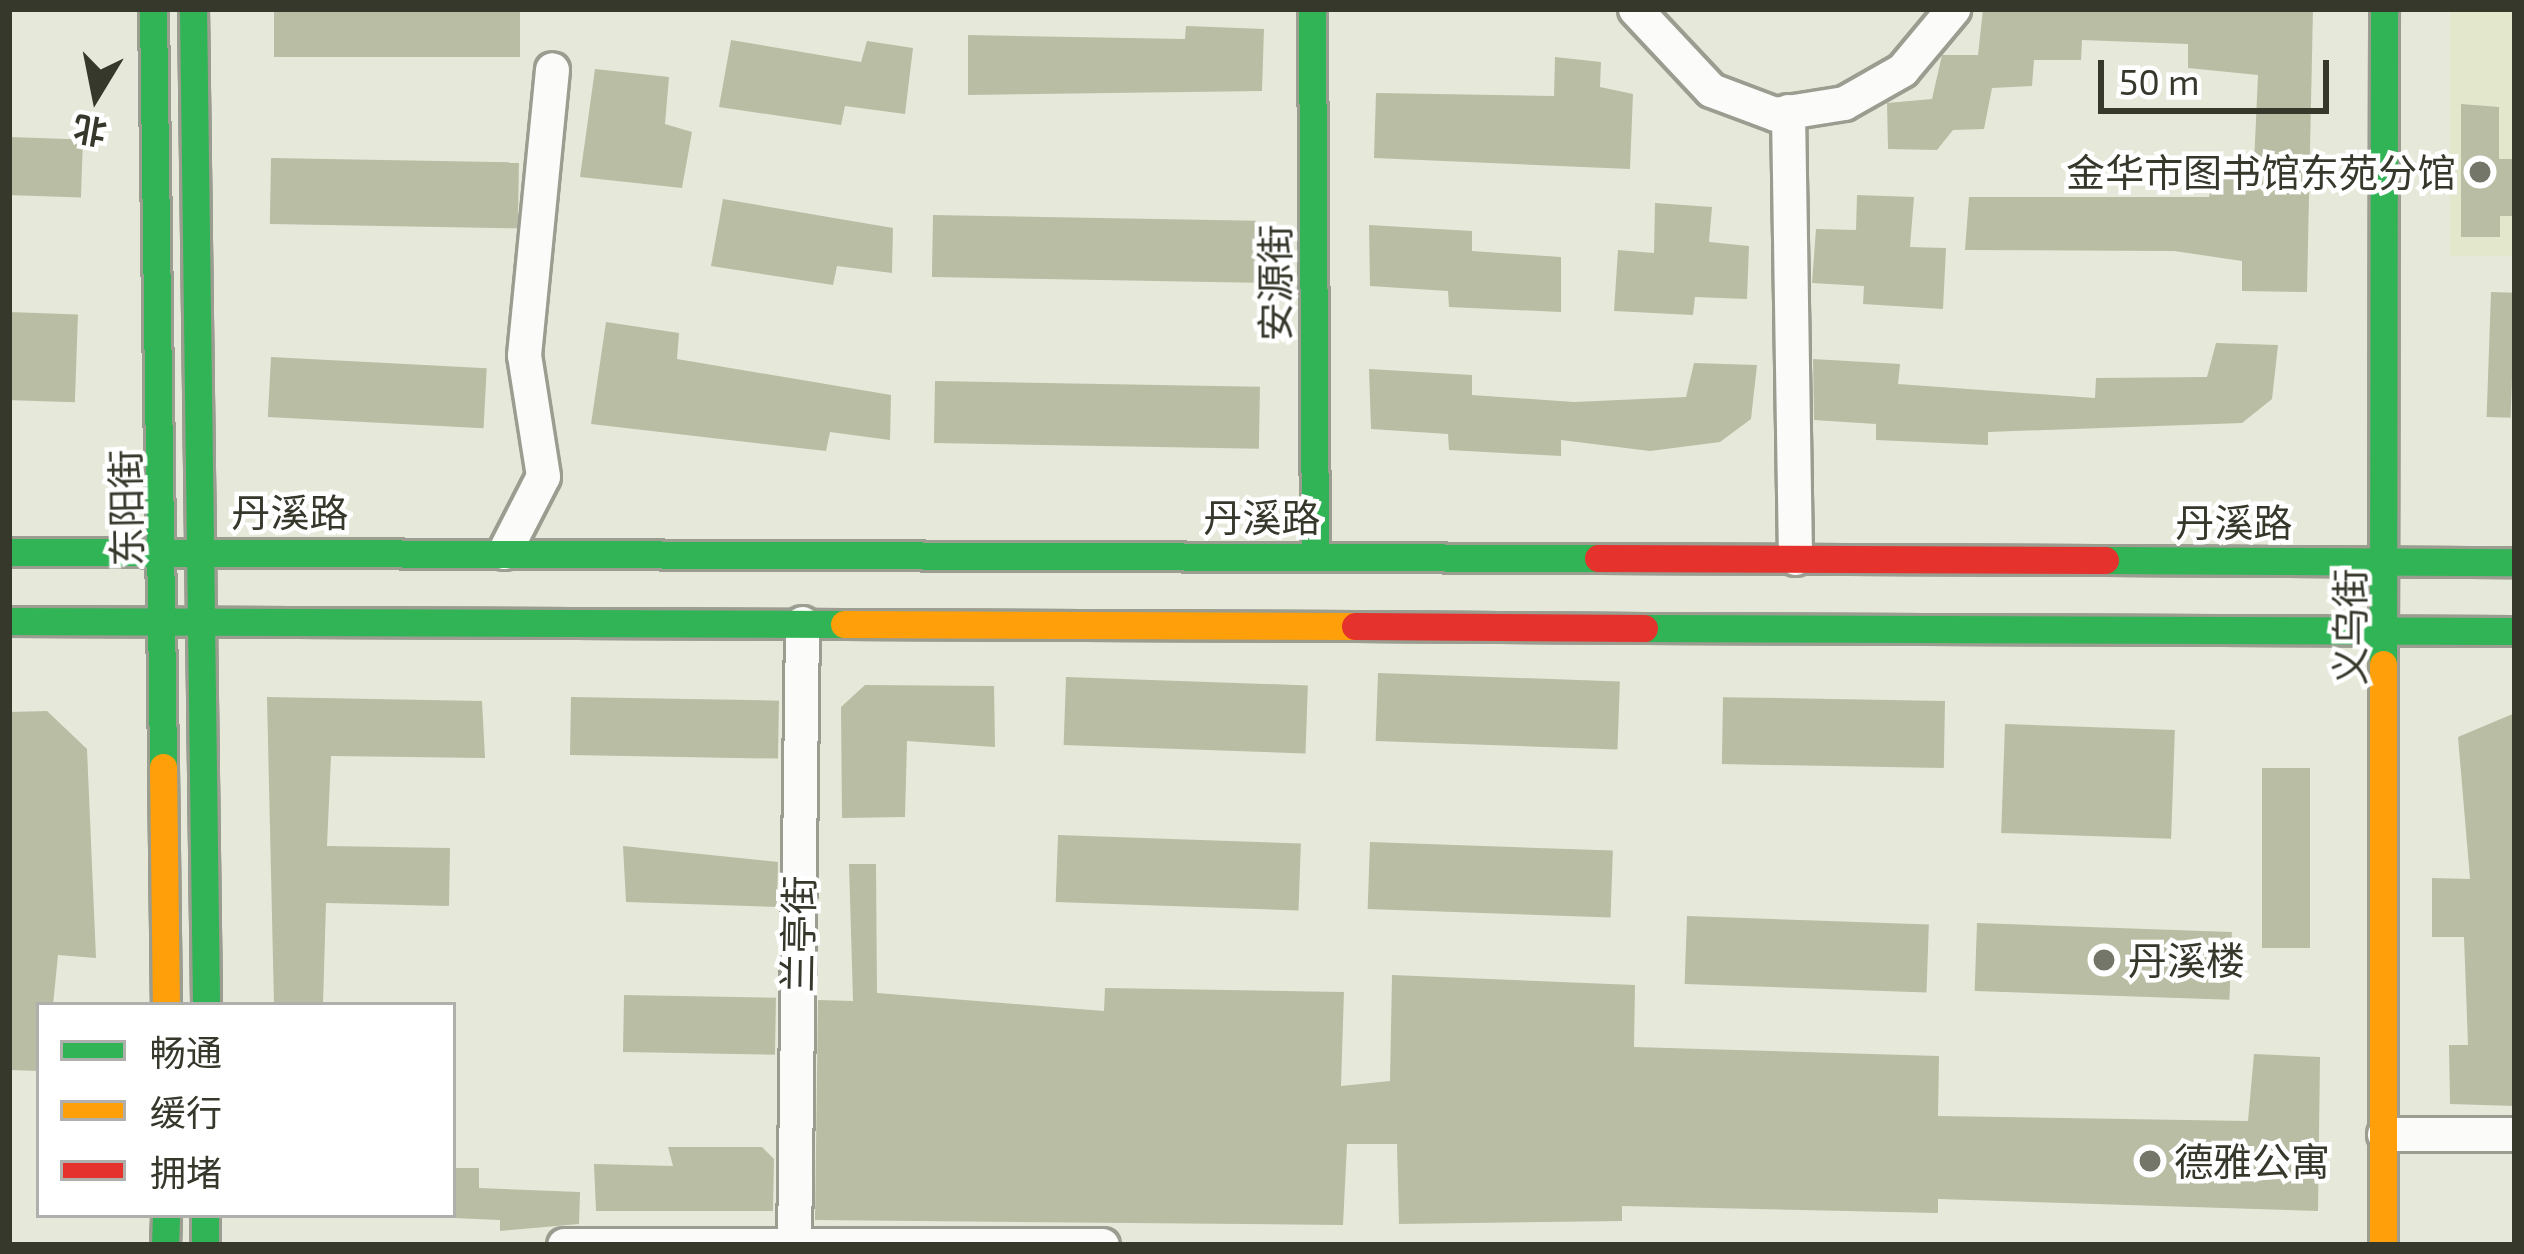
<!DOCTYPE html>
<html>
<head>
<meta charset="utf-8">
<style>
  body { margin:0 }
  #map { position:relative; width:2524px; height:1254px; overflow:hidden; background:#e6e9d9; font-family:"Exo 2","Noto Sans SC",sans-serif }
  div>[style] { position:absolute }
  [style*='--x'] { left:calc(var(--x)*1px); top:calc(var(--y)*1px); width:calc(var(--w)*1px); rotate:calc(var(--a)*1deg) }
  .built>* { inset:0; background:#e3e8cc; transform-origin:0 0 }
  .building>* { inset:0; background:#b9bda4; transform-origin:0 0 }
  .roads { filter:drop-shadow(3px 0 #9a9d90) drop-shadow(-3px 0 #9a9d90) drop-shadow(0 3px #9a9d90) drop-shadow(0 -3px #9a9d90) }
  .street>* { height:33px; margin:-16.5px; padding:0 16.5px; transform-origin:16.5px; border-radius:16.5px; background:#fbfcf9 }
  .fast>* { height:27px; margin:-13.5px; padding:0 13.5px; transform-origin:13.5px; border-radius:13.5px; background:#30b455 }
  .slow>* { height:27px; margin:-13.5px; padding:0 13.5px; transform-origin:13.5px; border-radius:13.5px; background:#ff9f0a }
  .jam>* { height:27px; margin:-13.5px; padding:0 13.5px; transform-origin:13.5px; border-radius:13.5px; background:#e5322d }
  .dots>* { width:33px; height:33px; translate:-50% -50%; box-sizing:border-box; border:6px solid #fff; border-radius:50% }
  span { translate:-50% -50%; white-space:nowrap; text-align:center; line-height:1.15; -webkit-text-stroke:9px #fff; paint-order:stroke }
  .poi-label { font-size:39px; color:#36382c }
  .right { translate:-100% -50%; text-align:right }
  .left { translate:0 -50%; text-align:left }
  .street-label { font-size:39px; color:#36382c }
  .frame { position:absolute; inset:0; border:12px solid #36382c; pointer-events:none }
  .legend { position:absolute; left:36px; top:1002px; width:420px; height:216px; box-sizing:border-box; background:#fff; border:3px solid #afafab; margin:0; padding:15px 21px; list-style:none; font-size:36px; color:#36382c }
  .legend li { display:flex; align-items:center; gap:24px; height:60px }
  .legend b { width:60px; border:3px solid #afafab }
  .north { position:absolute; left:36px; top:36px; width:120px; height:120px; -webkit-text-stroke:9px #fff; paint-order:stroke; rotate:190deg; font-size:33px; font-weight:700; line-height:48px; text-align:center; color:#36382c }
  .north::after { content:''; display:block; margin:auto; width:42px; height:54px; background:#36382c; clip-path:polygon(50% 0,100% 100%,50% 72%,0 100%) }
  .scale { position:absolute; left:2098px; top:60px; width:231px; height:54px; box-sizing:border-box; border:6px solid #36382c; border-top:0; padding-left:15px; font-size:36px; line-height:42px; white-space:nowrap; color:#36382c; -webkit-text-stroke:9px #fff; paint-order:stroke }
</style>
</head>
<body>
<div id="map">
  <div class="built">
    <i style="left:2450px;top:9px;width:65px;height:247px"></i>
  </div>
  <div class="building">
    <i style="left:274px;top:9px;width:246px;height:48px"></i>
    <i style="clip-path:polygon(1983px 9px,2313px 9px,2307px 292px,2242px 291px,2242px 261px,2174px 251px,1965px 250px,1969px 197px,2209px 197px,2218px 163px,2254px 164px,2258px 75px,2188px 68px,2188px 44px,2082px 40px,2081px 60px,2034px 60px,2032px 86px,1992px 88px,1984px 129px,1953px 130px,1937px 150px,1888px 149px,1887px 103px,1932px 99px,1942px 55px,1978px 55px)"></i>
    <i style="clip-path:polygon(1186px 26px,1264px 29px,1262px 91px,968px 95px,968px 35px,1185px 39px)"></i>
    <i style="clip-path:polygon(731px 40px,861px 62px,867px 41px,913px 48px,905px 114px,845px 106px,841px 125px,719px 107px)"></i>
    <i style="clip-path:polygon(1555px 57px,1601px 62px,1600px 87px,1633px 94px,1630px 169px,1374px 158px,1376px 93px,1554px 96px)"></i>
    <i style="clip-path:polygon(595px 69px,669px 77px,665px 124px,692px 132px,682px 188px,580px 177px)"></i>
    <i style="clip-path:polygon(2461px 104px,2499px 107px,2499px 159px,2515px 159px,2515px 216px,2500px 216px,2500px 237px,2461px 237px)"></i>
    <i style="left:9px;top:137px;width:74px;height:58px;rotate:2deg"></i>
    <i style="left:271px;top:158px;width:248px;height:66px;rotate:1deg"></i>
    <i style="clip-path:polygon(1857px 195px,1914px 197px,1910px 247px,1946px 248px,1943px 309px,1863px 304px,1864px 286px,1812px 283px,1816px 229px,1856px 230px)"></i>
    <i style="clip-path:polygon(723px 199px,893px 228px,892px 273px,837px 266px,833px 285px,711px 266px)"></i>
    <i style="clip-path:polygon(1655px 203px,1712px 207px,1709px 242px,1749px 246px,1747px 299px,1695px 297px,1693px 315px,1614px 311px,1618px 250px,1654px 253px)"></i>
    <i style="left:933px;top:215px;width:323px;height:62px;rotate:1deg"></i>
    <i style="clip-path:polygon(1369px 225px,1472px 231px,1472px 251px,1561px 257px,1561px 312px,1449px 307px,1448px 291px,1370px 286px)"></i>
    <i style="left:2491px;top:292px;width:24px;height:125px;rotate:2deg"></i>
    <i style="left:9px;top:312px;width:69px;height:88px;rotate:2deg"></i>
    <i style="clip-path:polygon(606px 322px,679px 333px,677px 359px,891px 395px,890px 440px,830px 432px,826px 451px,591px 424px)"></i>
    <i style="clip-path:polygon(2216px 343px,2278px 345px,2272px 399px,2242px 423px,1988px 432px,1988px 445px,1876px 440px,1876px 424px,1814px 420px,1813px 359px,1900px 364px,1898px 384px,2095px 398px,2096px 378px,2207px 377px)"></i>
    <i style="left:271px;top:357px;width:216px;height:60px;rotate:3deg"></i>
    <i style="clip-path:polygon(1694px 363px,1757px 365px,1751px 419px,1720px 442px,1650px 451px,1561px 440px,1561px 456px,1449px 450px,1448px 434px,1371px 429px,1369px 369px,1472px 375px,1472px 395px,1574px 402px,1686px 397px)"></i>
    <i style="left:935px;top:381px;width:325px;height:62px;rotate:1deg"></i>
    <i style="left:1378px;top:673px;width:242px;height:68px;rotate:2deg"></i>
    <i style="left:1066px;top:677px;width:242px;height:68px;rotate:2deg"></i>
    <i style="clip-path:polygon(865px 685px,994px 686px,995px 747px,907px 741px,905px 817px,842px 818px,841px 707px)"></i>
    <i style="clip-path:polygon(267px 697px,482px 701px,485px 758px,331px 756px,327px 846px,450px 848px,449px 906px,326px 903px,323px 1005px,274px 1005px)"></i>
    <i style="left:571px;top:697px;width:208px;height:58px;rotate:1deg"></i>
    <i style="left:1945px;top:701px;width:67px;height:222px;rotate:91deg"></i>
    <i style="clip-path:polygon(47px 711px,87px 749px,96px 958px,58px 955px,53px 1005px,39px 1005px,39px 1071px,9px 1070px,9px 712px)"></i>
    <i style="clip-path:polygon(2515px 713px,2515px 1106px,2450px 1104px,2449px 1045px,2468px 1045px,2464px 937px,2432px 937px,2432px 878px,2470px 879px,2458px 737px)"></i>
    <i style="left:2005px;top:724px;width:170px;height:109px;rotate:2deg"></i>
    <i style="left:2262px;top:768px;width:48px;height:180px"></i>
    <i style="left:1058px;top:835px;width:243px;height:67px;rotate:2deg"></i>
    <i style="left:1370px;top:842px;width:243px;height:67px;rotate:2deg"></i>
    <i style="clip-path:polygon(623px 846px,778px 862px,777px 907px,626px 902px)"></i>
    <i style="clip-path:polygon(849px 864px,876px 864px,877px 993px,1104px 1011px,1105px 988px,1344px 992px,1341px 1086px,1390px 1081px,1392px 975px,1635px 985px,1634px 1047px,1939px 1056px,1938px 1116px,2248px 1121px,2254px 1054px,2320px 1057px,2318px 1211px,1938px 1199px,1938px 1213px,1622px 1206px,1622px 1221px,1399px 1224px,1397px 1144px,1347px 1144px,1343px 1225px,815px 1220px,818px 1000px,853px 1001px)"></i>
    <i style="left:1687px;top:916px;width:242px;height:68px;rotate:2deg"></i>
    <i style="left:1977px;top:923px;width:255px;height:68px;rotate:2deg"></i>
    <i style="left:624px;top:995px;width:152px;height:57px;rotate:1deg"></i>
    <i style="clip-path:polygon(668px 1147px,762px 1147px,774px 1159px,773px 1211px,596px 1211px,594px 1164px,673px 1166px)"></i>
    <i style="clip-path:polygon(453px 1168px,479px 1168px,479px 1188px,580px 1192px,579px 1224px,500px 1231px,500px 1220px,453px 1218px)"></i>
  </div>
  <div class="roads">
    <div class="street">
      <i style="--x:1635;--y:9;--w:111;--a:46.8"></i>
      <i style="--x:1711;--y:90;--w:68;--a:20.6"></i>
      <i style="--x:1775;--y:114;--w:70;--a:-9.1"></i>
      <i style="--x:1844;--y:103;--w:67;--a:-29.6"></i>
      <i style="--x:1902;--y:70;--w:80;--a:-50.1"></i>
      <i style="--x:1788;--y:111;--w:447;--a:89.1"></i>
      <i style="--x:504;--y:552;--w:85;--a:-62.8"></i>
      <i style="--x:543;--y:476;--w:122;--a:-98.9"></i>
      <i style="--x:524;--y:355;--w:287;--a:-84.4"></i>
      <i style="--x:2384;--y:1134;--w:131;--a:0"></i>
      <i style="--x:564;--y:1245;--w:538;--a:0"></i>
      <i style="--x:794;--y:1245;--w:622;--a:-89.26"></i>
    </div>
    <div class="fast">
      <i style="--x:153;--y:9;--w:758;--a:89.24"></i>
      <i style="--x:193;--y:9;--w:996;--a:89.25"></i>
      <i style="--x:1312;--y:9;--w:547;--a:89.69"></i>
      <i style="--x:9;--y:552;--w:1589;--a:0.22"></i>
      <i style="--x:2105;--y:560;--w:410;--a:0.3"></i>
      <i style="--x:9;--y:621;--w:835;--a:0.21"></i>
      <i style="--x:1644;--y:628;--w:871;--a:0.2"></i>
      <i style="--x:2383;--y:664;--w:655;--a:-89.91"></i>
      <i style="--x:205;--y:1215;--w:30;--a:90"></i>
      <i style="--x:165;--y:1245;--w:30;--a:-88"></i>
    </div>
    <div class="slow">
      <i style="--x:844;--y:624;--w:511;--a:0.22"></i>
      <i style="--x:163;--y:767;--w:238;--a:89.3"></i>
      <i style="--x:2383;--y:1245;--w:581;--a:-90"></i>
    </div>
    <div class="jam">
      <i style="--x:1598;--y:558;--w:507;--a:0.23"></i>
      <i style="--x:1355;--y:626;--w:289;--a:0.4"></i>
    </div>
  </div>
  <div class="dots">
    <i style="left:2480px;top:172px;background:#747669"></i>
    <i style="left:2104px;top:960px;background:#747669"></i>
    <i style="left:2150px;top:1161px;background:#747669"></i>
  </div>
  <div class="poi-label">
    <span class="right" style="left:2456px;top:172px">金华市图书馆东苑分馆</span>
    <span class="left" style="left:2128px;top:960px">丹溪楼</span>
    <span class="left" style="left:2174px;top:1161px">德雅公寓</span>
  </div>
  <div class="street-label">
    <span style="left:1275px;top:283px;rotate:-90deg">安源街</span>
    <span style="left:126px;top:508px;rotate:-91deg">东阳街</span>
    <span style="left:290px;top:512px">丹溪路</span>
    <span style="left:1262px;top:517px">丹溪路</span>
    <span style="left:2234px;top:522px">丹溪路</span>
    <span style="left:2350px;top:627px;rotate:-90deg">义乌街</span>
    <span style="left:798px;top:934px;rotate:-89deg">兰亭街</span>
  </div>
  <div class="frame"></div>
  <ul class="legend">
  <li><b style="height:15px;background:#30b455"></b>畅通</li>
  <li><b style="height:15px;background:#ff9f0a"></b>缓行</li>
  <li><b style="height:15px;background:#e5322d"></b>拥堵</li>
  </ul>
  <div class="north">北</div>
  <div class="scale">50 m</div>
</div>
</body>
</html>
